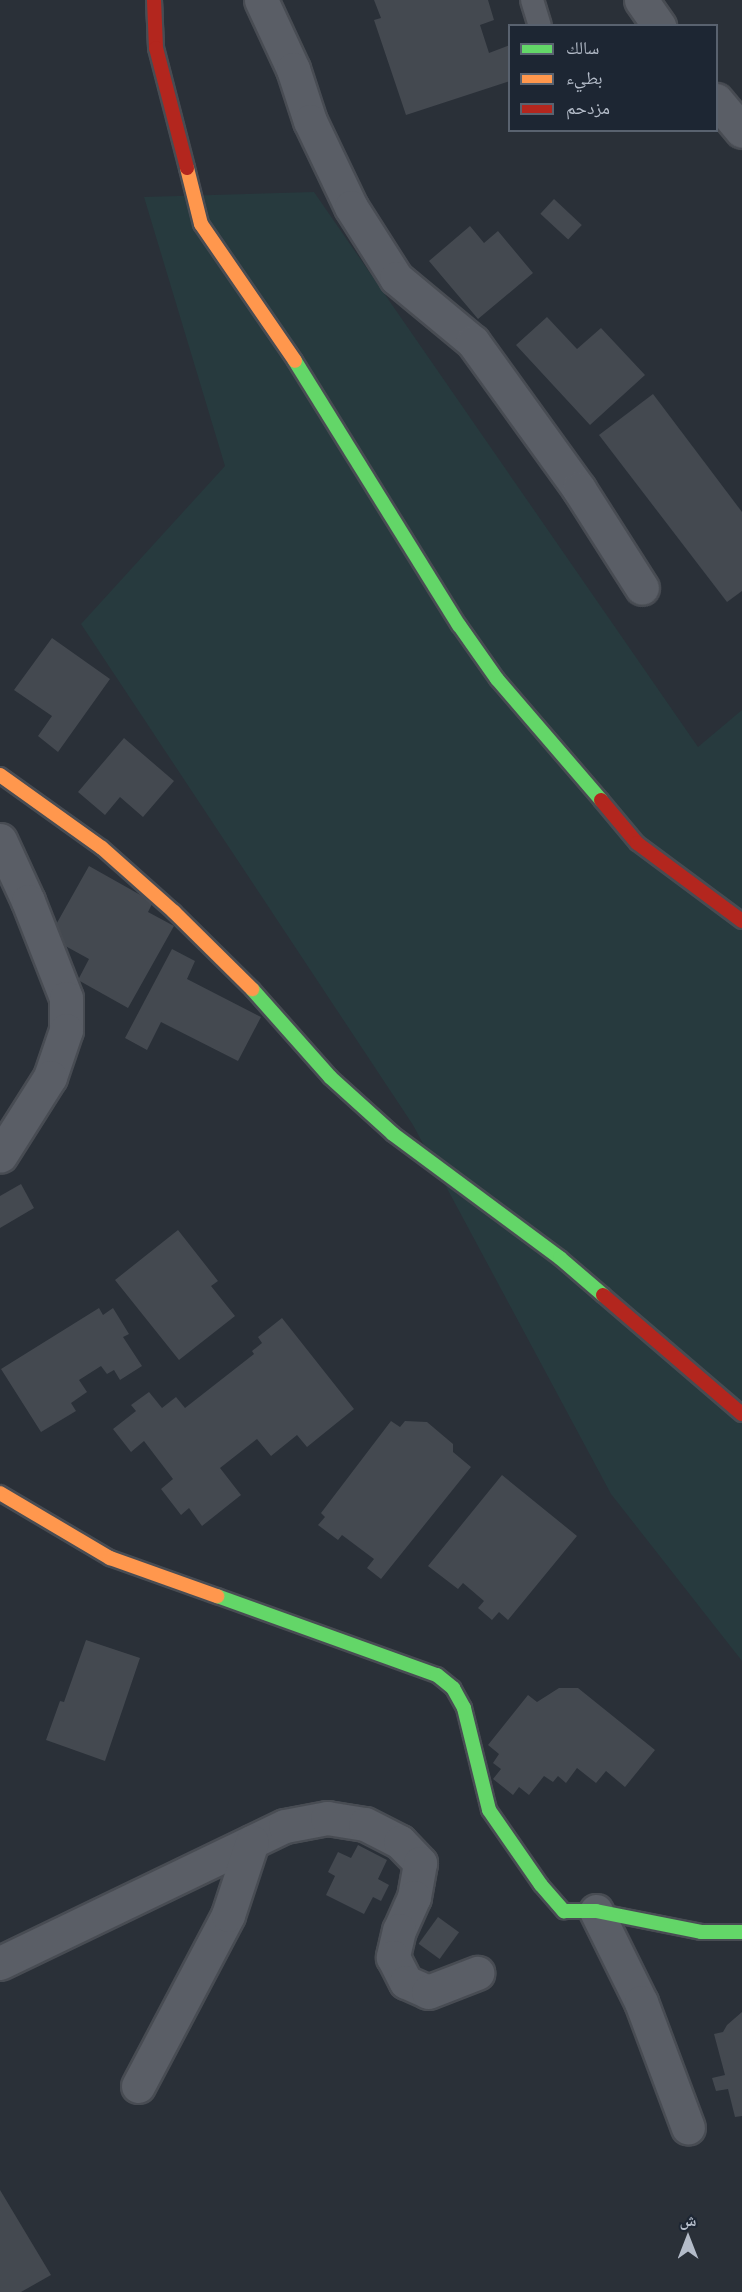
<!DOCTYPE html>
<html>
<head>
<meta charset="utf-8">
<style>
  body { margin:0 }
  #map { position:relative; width:742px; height:2292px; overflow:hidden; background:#2a3038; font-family:"Titillium Web","Noto Naskh Arabic",sans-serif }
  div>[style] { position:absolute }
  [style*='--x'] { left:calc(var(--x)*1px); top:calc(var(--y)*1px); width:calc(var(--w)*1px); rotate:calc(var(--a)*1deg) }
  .green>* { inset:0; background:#273a3e }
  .building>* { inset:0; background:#444950; transform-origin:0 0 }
  .roads { filter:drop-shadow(2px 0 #484c53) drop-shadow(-2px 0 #484c53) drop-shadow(0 2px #484c53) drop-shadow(0 -2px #484c53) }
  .lane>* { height:22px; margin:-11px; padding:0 11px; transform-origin:11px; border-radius:11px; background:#5a5e66 }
  .street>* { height:33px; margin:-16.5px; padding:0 16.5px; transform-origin:16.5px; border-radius:16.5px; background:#5a5e66 }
  .fast>* { height:14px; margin:-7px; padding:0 7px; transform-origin:7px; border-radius:7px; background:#63d668 }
  .slow>* { height:14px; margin:-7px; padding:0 7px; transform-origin:7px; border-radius:7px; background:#ff974d }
  .jam>* { height:14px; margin:-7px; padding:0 7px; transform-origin:7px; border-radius:7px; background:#b3261e }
  span { translate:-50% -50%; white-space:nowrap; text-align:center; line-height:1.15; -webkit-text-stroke:6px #1d2633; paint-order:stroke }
  .legend { position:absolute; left:508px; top:24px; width:210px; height:108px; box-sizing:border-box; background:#1d2633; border:2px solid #59626f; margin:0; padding:8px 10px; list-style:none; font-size:18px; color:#b4bcc9 }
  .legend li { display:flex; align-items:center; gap:12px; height:30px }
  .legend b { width:30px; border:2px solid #59626f }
  .north { position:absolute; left:658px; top:2208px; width:60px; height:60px; -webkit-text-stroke:4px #1d2633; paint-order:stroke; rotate:0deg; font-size:16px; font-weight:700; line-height:24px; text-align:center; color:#b4bcc9 }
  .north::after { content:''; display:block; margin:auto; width:21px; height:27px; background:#b4bcc9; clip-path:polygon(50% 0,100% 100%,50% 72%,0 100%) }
</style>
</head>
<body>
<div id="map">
  <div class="green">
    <i style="clip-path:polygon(314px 192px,698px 747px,742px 710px,742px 1661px,611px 1494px,413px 1125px,81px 624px,225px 466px,144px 197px)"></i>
  </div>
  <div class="building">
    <i style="clip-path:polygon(374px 0,488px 0,494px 20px,480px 25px,489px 53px,510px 45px,510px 81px,406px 115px,374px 20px,381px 18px)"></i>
    <i style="left:554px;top:199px;width:38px;height:20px;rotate:43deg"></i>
    <i style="clip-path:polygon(470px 226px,484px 243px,498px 231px,533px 273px,478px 319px,429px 261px)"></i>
    <i style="clip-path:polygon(547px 317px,577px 349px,601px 328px,645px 375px,590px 425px,516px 345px)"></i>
    <i style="clip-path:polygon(653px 394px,742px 512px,742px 591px,727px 602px,599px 435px)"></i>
    <i style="clip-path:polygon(52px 638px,110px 679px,58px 752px,38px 736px,52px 716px,14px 690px)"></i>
    <i style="clip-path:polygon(124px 738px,174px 781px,143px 817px,120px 797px,105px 815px,78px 792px)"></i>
    <i style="clip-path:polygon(89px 866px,153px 902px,148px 912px,174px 926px,128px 1008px,78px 980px,89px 959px,49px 937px)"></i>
    <i style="clip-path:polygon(172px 949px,195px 961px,187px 979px,261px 1017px,238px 1061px,161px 1022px,147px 1050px,125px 1038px)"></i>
    <i style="clip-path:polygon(21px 1184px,34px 1208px,0 1228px,0 1196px)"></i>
    <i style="clip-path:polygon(178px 1230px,218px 1281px,211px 1286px,235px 1316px,179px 1360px,115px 1280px)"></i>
    <i style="clip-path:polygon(99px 1308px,103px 1315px,113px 1308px,129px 1334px,123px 1337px,142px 1366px,120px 1380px,114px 1370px,107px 1374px,101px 1366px,79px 1380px,87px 1392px,71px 1403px,76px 1411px,41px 1432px,1px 1369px)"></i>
    <i style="clip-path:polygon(282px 1318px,354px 1409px,307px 1447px,297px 1435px,271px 1456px,257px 1439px,220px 1468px,241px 1495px,202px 1526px,189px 1508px,181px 1515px,161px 1489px,173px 1479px,144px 1441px,131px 1452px,113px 1429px,136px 1411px,131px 1405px,149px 1392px,162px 1408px,176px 1397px,185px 1408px,254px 1354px,252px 1351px,262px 1343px,258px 1337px)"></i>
    <i style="clip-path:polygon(391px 1421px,400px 1427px,405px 1421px,427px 1422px,453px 1444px,453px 1452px,471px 1467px,381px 1579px,367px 1568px,374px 1559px,342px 1535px,338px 1540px,318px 1525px,325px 1517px,321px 1513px)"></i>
    <i style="clip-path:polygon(502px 1475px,577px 1536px,508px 1620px,499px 1612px,492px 1620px,478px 1608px,484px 1601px,463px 1583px,458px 1589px,428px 1566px)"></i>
    <i style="clip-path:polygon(86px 1640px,140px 1658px,105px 1761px,46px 1740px,60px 1701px,64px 1702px)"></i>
    <i style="clip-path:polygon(559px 1688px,578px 1688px,655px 1750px,625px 1787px,606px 1771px,596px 1783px,577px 1768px,566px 1783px,558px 1776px,553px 1782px,544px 1776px,529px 1795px,519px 1787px,513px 1795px,493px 1779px,501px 1769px,493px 1763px,499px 1754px,488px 1745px,528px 1695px,537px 1702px)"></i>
    <i style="clip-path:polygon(358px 1845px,387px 1860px,378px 1879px,389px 1885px,381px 1901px,373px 1897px,364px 1914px,326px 1895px,335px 1876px,328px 1872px,338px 1852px,351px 1858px)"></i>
    <i style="left:438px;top:1917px;width:26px;height:33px;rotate:36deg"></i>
    <i style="clip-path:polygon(742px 2012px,742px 2116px,735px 2117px,728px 2089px,716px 2091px,712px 2078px,725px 2075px,714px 2034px,723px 2032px,727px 2025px)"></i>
    <i style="clip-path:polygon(0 2190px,51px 2275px,21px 2292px,0 2292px)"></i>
  </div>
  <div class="roads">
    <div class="lane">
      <i style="--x:532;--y:0;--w:27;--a:73"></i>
    </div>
    <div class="street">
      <i style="--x:261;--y:0;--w:76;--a:65.1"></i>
      <i style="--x:293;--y:69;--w:55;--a:71.9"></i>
      <i style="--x:310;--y:121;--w:95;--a:64.5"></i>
      <i style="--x:351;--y:207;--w:84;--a:57.6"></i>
      <i style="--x:396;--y:278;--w:100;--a:39.7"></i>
      <i style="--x:473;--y:342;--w:181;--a:54.2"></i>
      <i style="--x:579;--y:489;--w:117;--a:57.5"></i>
      <i style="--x:641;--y:0;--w:32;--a:55"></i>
      <i style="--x:716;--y:100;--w:40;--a:50"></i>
      <i style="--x:0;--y:840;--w:67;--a:65.3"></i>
      <i style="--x:28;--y:901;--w:104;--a:68.6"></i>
      <i style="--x:66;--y:998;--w:32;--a:90"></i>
      <i style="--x:66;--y:1030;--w:50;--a:108.8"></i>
      <i style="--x:50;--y:1077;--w:93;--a:122.3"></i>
      <i style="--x:596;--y:1911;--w:102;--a:63.7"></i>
      <i style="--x:641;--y:2002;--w:134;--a:69.5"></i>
      <i style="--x:0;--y:1963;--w:316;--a:-25.7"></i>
      <i style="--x:285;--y:1826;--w:43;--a:-10.8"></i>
      <i style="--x:327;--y:1818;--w:38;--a:9"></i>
      <i style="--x:365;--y:1824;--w:39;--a:27"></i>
      <i style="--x:400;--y:1842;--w:29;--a:46"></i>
      <i style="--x:420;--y:1863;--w:35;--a:100"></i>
      <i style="--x:414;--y:1897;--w:36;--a:114"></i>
      <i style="--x:399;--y:1930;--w:28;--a:103"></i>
      <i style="--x:393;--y:1957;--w:28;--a:63"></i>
      <i style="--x:406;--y:1982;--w:24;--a:24"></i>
      <i style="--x:428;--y:1992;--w:53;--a:-21.2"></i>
      <i style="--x:138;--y:2086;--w:193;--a:-62.2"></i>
      <i style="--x:228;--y:1915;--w:77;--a:-71.8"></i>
    </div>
    <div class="fast">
      <i style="--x:295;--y:361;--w:311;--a:58.2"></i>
      <i style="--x:459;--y:625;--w:66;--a:54.9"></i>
      <i style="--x:497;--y:679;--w:160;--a:49.3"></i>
      <i style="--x:252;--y:989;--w:118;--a:48.4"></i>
      <i style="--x:330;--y:1077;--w:85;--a:42.1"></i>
      <i style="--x:393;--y:1134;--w:208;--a:36.6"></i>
      <i style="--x:560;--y:1258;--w:57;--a:40.7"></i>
      <i style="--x:217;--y:1596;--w:234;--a:19.8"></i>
      <i style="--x:437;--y:1675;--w:21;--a:39"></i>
      <i style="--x:453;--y:1688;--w:23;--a:61"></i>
      <i style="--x:464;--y:1708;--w:105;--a:76.2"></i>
      <i style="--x:489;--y:1810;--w:91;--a:55.3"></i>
      <i style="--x:541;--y:1885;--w:35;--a:49"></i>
      <i style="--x:564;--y:1911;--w:32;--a:0"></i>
      <i style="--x:596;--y:1911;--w:107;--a:11.3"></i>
      <i style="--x:701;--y:1932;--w:41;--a:0"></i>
    </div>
    <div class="slow">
      <i style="--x:187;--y:168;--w:58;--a:76"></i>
      <i style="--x:201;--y:224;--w:166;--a:55.5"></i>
      <i style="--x:0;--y:775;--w:125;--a:35.6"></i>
      <i style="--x:102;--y:848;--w:96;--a:41.6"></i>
      <i style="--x:174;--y:912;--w:110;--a:44.6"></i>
      <i style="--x:0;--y:1493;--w:128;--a:30.6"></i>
      <i style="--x:110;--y:1558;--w:114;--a:19.6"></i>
    </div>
    <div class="jam">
      <i style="--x:154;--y:0;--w:48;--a:87.6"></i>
      <i style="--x:156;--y:48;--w:124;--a:75.5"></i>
      <i style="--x:601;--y:800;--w:56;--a:50.1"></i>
      <i style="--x:637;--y:843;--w:131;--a:36.6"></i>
      <i style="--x:603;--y:1295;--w:183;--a:40.6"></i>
    </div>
  </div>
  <ul class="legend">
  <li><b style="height:8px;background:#63d668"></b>سالك</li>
  <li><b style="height:8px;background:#ff974d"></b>بطيء</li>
  <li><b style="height:8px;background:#b3261e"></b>مزدحم</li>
  </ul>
  <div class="north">ش</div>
</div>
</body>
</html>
